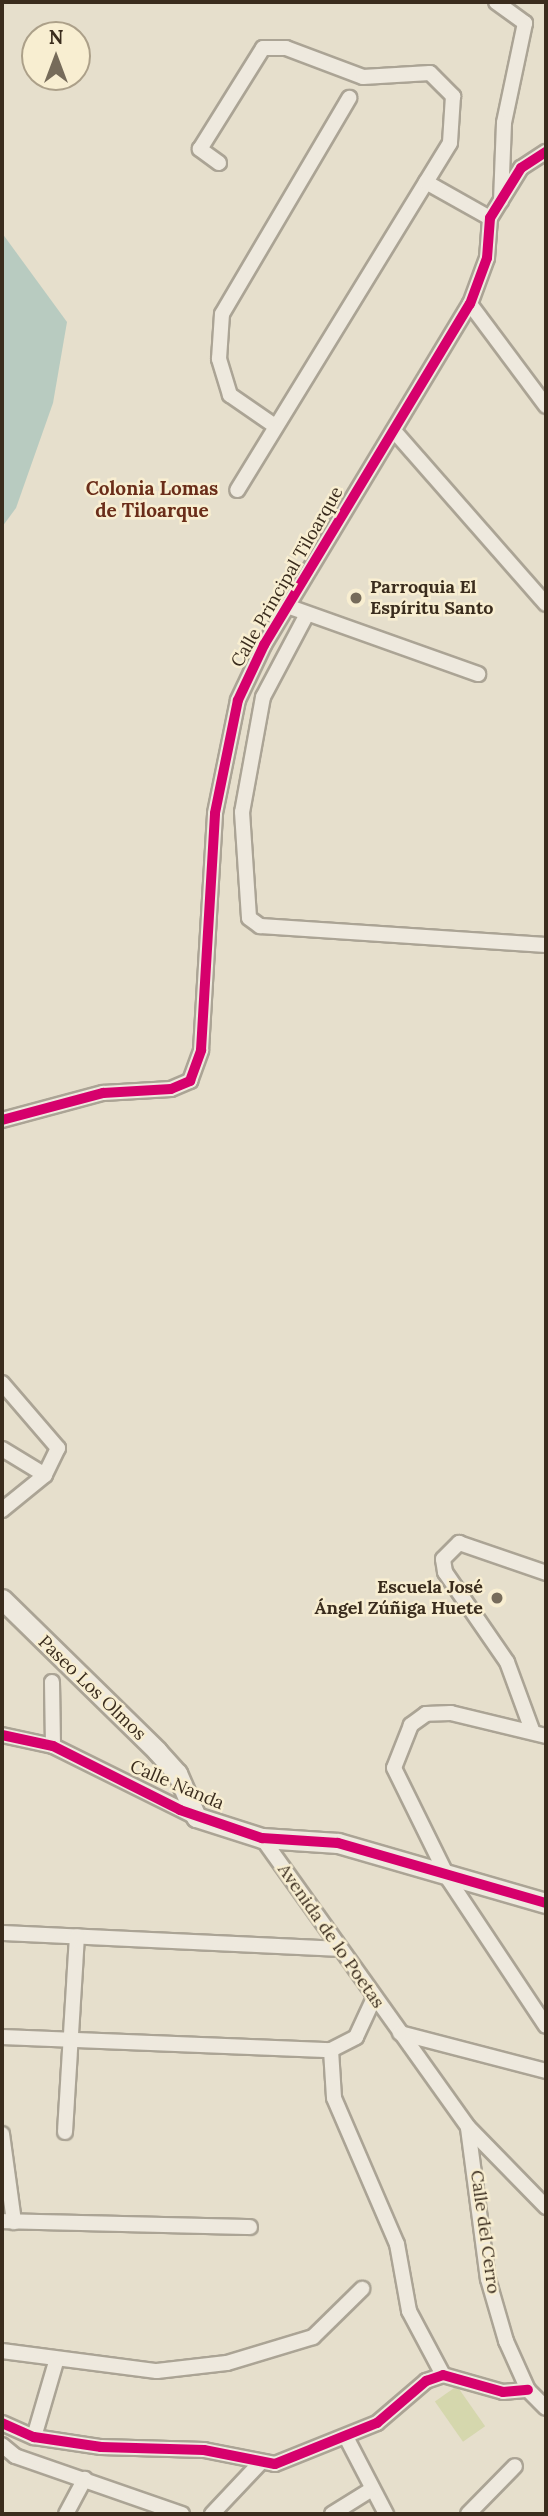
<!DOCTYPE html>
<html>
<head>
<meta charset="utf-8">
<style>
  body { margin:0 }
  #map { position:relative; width:548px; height:2516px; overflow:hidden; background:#e6dfcc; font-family:Lora,serif }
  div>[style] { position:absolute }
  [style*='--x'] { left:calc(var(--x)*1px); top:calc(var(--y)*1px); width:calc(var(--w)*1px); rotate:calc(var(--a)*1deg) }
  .green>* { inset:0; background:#d5d7ad; transform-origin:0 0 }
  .water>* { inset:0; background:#b8cbc0 }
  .roads { filter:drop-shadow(2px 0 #aba495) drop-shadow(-2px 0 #aba495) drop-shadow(0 2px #aba495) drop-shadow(0 -2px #aba495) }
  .street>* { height:14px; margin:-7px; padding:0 7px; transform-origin:7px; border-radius:7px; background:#eee9de }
  .secondary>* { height:19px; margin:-9.5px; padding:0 9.5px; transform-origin:9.5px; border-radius:9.5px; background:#eee9de }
  .cycleway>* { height:10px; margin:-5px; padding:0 5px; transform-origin:5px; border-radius:5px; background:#d6006c }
  .dots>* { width:19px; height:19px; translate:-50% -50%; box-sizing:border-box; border:4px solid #f8eed1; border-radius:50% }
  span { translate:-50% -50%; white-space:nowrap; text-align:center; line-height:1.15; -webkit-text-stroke:5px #f8eed1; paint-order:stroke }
  .street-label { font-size:18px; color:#3a2c1d }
  .poi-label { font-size:18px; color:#3a2c1d; font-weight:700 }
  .left { translate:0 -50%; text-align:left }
  .right { translate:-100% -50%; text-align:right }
  .neighbourhood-label { font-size:19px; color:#6a2d19; font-weight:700 }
  .frame { position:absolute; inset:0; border:4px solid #3a2c1d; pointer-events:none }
  .north { position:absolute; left:21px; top:21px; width:70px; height:70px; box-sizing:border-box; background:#f8eed1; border:2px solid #aca089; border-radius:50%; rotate:0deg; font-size:19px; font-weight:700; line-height:28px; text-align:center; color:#3a2c1d }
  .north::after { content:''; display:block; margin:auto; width:24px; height:32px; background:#766b5a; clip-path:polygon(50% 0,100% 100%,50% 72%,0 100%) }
</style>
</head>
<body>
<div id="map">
  <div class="green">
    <i style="left:457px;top:2386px;width:49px;height:27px;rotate:55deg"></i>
  </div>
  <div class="water">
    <i style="clip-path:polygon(2px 233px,67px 322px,53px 403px,16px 508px,2px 527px)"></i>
  </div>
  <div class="roads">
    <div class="street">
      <i style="--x:496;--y:2;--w:36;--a:36"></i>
      <i style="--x:525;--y:23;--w:102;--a:101.9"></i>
      <i style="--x:504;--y:123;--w:78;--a:92.2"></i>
      <i style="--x:219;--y:163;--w:24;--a:-144"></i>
      <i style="--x:200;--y:149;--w:119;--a:-58"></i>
      <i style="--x:263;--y:48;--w:23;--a:0"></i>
      <i style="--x:286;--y:48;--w:82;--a:20.6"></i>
      <i style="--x:363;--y:77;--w:67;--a:-3.4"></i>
      <i style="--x:430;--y:73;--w:33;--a:45"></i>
      <i style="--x:453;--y:96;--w:47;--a:93.7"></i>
      <i style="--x:450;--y:143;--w:407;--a:121.5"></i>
      <i style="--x:426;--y:182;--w:73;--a:29.4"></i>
      <i style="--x:470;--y:304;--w:127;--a:53.3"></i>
      <i style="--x:275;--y:426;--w:55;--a:-145.4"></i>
      <i style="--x:230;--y:395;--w:38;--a:-107"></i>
      <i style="--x:219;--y:359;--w:45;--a:-86.2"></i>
      <i style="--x:222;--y:314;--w:251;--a:-59.5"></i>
      <i style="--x:394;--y:431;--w:230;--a:48.7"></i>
      <i style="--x:287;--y:606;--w:203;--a:19.6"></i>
      <i style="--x:307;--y:614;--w:94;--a:117.9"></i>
      <i style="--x:263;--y:697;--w:117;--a:100.3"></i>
      <i style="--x:242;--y:812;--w:106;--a:86.2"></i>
      <i style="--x:249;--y:918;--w:14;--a:36"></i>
      <i style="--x:260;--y:926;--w:287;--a:3.8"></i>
      <i style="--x:2;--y:1120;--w:105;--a:-15"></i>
      <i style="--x:103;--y:1093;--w:68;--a:-3.4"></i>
      <i style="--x:171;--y:1089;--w:21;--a:-23"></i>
      <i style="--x:190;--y:1081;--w:33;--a:-70"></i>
      <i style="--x:201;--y:1050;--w:237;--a:-86.6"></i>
      <i style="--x:215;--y:813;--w:115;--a:-78.5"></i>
      <i style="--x:238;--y:700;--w:61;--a:-64.7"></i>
      <i style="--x:264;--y:645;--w:398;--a:-58.9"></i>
      <i style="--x:470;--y:304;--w:49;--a:-69.7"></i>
      <i style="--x:487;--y:258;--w:40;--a:-85.7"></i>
      <i style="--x:490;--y:218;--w:59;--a:-58.2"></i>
      <i style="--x:521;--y:168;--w:30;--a:-33"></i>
      <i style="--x:2;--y:1383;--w:86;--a:49.3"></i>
      <i style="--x:58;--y:1448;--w:30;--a:116"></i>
      <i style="--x:45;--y:1475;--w:50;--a:-148.8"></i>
      <i style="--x:2;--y:1510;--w:55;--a:-39.1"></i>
      <i style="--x:52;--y:1682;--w:64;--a:89.1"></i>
      <i style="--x:532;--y:1730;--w:72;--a:-110.2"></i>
      <i style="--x:507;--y:1662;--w:109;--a:-124.6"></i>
      <i style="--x:445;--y:1572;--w:13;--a:-99"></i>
      <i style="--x:443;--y:1559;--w:23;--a:-45"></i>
      <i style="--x:459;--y:1543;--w:92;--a:19"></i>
      <i style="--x:2;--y:1735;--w:52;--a:12.2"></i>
      <i style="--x:53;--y:1746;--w:160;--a:26.4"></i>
      <i style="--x:546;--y:1736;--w:98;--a:-166.4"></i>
      <i style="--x:451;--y:1713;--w:25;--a:178"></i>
      <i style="--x:426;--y:1714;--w:19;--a:144"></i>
      <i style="--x:411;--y:1725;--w:46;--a:111.6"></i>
      <i style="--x:394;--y:1768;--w:125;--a:63.8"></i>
      <i style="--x:449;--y:1880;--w:175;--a:56.4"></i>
      <i style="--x:262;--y:1838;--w:355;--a:54.5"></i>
      <i style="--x:468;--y:2127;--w:112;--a:45.7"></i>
      <i style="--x:2;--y:1933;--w:338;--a:2.7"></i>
      <i style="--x:400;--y:2033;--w:151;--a:14.6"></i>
      <i style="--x:2;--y:2037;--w:329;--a:2.3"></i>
      <i style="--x:331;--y:2050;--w:28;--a:-27"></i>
      <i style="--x:356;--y:2037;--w:43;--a:-65.2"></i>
      <i style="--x:331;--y:2050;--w:48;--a:86.4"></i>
      <i style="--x:334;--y:2098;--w:159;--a:66.7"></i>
      <i style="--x:397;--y:2244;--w:68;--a:79.8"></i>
      <i style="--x:409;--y:2311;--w:72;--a:62"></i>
      <i style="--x:468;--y:2128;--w:152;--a:82.5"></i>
      <i style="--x:488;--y:2279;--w:65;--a:73.8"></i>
      <i style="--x:506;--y:2341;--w:54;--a:65.8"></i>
      <i style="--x:528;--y:2390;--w:25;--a:45"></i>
      <i style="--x:65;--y:2132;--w:196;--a:-86.5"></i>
      <i style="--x:2;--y:2134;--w:89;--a:82.2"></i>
      <i style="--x:2;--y:2221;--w:248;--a:1.4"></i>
      <i style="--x:2;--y:2351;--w:156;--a:7.4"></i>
      <i style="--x:157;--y:2371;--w:70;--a:-6.5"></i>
      <i style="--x:227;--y:2363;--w:90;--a:-16.8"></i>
      <i style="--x:313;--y:2337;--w:69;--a:-44.4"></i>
      <i style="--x:2;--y:2423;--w:35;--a:24"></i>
      <i style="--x:34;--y:2437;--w:68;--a:8.5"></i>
      <i style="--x:101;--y:2447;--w:103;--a:1.7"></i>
      <i style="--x:204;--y:2450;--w:72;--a:11.2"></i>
      <i style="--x:275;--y:2464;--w:110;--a:-21.9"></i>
      <i style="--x:377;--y:2423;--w:65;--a:-40.6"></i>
      <i style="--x:426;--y:2381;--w:18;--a:-19"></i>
      <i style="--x:443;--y:2375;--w:62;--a:15.8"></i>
      <i style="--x:503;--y:2392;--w:25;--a:-5"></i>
      <i style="--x:34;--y:2437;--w:78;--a:-73.7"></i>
      <i style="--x:346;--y:2437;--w:87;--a:62.5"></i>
      <i style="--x:2;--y:2445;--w:17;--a:40"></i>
      <i style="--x:15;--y:2456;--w:177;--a:19.2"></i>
      <i style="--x:66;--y:2514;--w:40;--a:-62"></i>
      <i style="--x:212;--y:2514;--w:71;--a:-46.7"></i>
      <i style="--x:332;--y:2514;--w:47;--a:-32"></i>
      <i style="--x:468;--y:2514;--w:67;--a:-45.6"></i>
    </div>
    <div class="secondary">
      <i style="--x:2;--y:1599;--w:217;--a:44.4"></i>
      <i style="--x:157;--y:1751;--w:30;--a:48"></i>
      <i style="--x:177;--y:1773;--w:48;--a:66.6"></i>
      <i style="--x:196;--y:1817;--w:69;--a:17.7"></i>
      <i style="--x:262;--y:1838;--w:76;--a:3.8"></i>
      <i style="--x:338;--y:1843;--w:216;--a:16.1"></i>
    </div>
  </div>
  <div class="cycleway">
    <i style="--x:2;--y:1120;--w:105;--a:-15"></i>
    <i style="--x:103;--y:1093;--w:68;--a:-3.4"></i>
    <i style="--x:171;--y:1089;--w:21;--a:-23"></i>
    <i style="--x:190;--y:1081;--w:33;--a:-70"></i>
    <i style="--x:201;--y:1050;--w:237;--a:-86.6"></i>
    <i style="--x:215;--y:813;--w:115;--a:-78.5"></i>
    <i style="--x:238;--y:700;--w:61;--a:-64.7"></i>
    <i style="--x:264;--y:645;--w:398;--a:-58.9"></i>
    <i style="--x:470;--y:304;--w:49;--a:-69.7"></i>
    <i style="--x:487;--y:258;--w:40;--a:-85.7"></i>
    <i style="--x:490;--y:218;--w:59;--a:-58.2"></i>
    <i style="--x:521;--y:168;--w:30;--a:-33"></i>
    <i style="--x:2;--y:1735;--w:52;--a:12.2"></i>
    <i style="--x:53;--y:1746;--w:142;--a:26.7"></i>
    <i style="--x:180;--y:1810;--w:87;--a:18.9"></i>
    <i style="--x:262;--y:1838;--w:76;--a:3.8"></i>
    <i style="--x:338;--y:1843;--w:216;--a:16.1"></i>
    <i style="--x:2;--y:2423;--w:35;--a:24"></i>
    <i style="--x:34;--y:2437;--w:68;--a:8.5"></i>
    <i style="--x:101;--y:2447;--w:103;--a:1.7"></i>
    <i style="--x:204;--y:2450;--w:72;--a:11.2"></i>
    <i style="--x:275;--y:2464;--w:110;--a:-21.9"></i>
    <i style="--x:377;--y:2423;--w:65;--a:-40.6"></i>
    <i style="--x:426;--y:2381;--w:18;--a:-19"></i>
    <i style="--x:443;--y:2375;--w:62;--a:15.8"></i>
    <i style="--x:503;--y:2392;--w:25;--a:-5"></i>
  </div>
  <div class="dots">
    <i style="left:356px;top:598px;background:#766b5a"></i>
    <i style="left:497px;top:1598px;background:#766b5a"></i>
  </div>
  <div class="street-label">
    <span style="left:287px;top:577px;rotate:-60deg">Calle Principal Tiloarque</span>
    <span style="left:92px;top:1688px;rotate:44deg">Paseo Los Olmos</span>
    <span style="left:177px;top:1785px;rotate:23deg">Calle Nanda</span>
    <span style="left:331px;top:1936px;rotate:55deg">Avenida de lo Poetas</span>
    <span style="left:485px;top:2232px;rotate:82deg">Calle del Cerro</span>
  </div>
  <div class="poi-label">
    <span class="left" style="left:370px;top:598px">Parroquia El<br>Espíritu Santo</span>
    <span class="right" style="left:483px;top:1598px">Escuela José<br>Ángel Zúñiga Huete</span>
  </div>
  <div class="neighbourhood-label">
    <span style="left:152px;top:500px">Colonia Lomas<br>de Tiloarque</span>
  </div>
  <div class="frame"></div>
  <div class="north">N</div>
</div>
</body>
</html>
